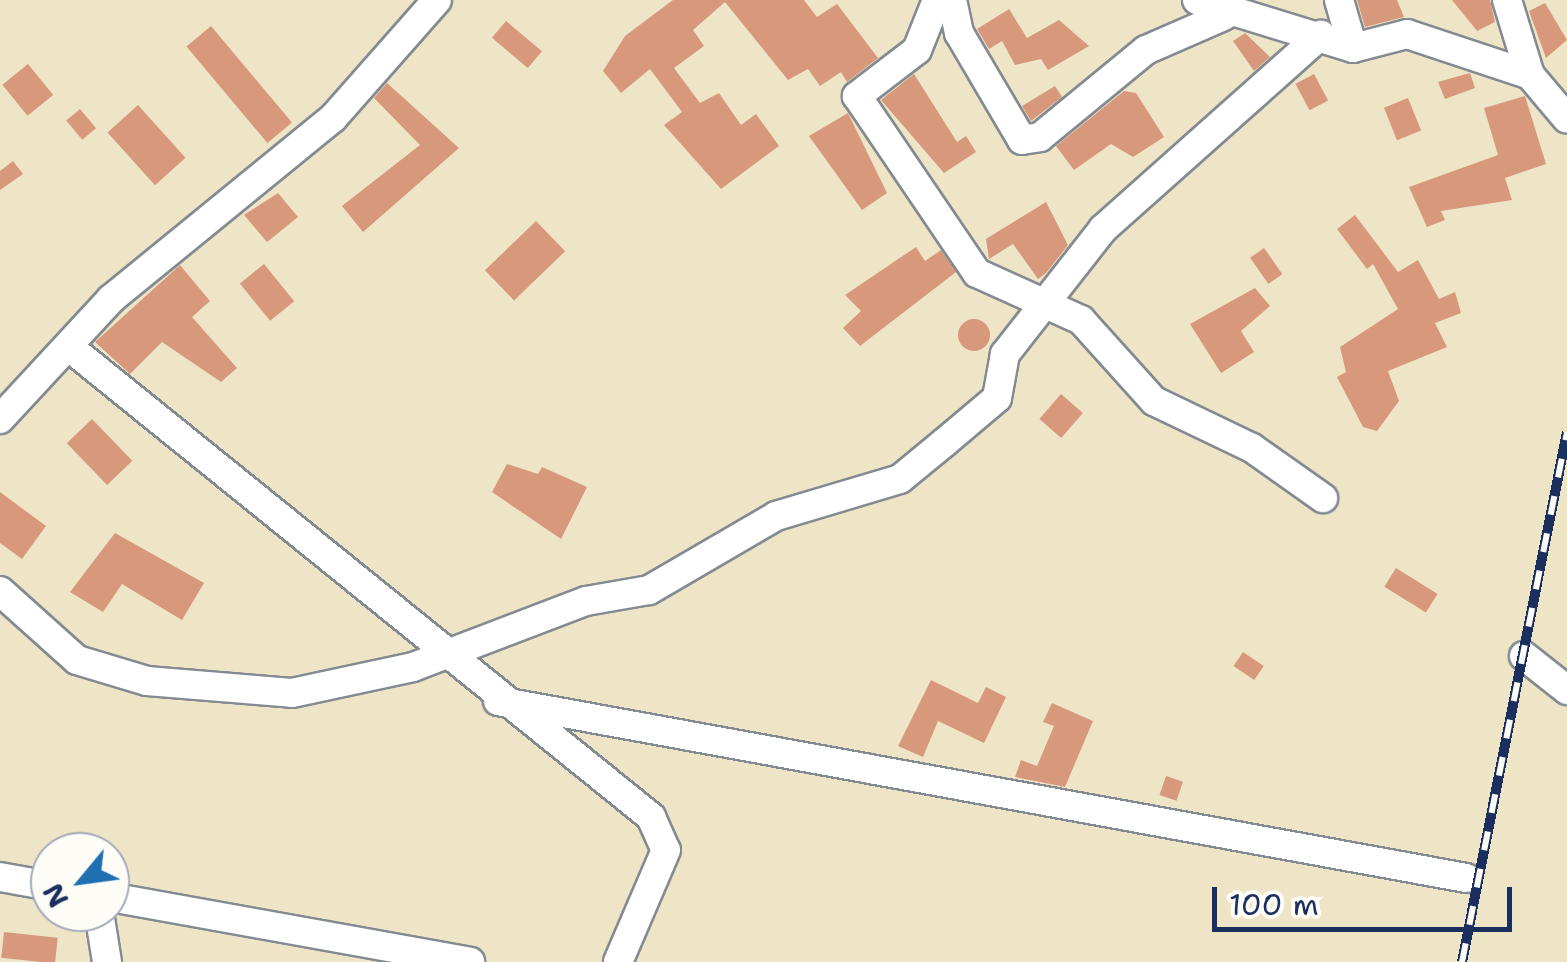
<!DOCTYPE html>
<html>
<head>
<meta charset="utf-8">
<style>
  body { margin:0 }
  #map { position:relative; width:1567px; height:962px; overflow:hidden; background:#eee5c7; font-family:"Shantell Sans",sans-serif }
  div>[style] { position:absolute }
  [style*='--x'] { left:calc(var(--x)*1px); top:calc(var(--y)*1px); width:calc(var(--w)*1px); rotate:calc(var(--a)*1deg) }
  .building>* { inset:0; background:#d8987c; transform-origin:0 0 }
  .round { border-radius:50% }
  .roads { filter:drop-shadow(2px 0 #848a92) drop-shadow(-2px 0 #848a92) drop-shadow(0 2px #848a92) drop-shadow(0 -2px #848a92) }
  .minor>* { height:28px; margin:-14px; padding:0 14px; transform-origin:14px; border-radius:14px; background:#fff }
  .rail>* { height:10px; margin-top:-5px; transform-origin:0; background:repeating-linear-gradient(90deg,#fdfcf7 0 19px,#1b2f5e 0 38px); box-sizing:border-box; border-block:2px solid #1b2f5e }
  span { translate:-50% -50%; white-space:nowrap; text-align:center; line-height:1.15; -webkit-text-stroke:8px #fdfcf7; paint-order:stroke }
  .north { position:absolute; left:30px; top:832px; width:100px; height:100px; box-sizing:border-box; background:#fdfcf7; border:2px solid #a3aaba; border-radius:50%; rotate:241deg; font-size:28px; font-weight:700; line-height:40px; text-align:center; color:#1b2f5e }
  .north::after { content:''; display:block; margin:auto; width:35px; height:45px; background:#1f6fb2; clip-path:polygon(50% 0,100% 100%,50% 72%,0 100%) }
  .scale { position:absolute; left:1212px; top:887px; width:300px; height:45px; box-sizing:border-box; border:5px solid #1b2f5e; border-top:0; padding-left:12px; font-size:30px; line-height:35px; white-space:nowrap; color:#1b2f5e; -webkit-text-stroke:8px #fdfcf7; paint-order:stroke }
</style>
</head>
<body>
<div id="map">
  <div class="building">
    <i style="clip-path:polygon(673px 0,804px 0,817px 17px,837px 4px,878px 58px,847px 82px,841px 72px,820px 86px,808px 69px,788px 80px,725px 2px,693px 30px,704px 46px,674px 68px,700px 103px,719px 93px,741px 125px,756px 114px,779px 146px,721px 189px,664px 125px,682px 112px,650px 69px,621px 93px,603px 71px,625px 36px)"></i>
    <i style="clip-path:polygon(1357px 0,1397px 0,1404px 17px,1365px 27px)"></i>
    <i style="clip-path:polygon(1452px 0,1490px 0,1495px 22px,1477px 31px)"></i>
    <i style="clip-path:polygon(1545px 3px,1567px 40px,1546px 58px,1529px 11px)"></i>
    <i style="clip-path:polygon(1009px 9px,1027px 38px,1059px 20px,1089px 46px,1048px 70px,1041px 59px,1015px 65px,1002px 41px,989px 49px,977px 29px)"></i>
    <i style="left:506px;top:21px;width:47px;height:22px;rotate:40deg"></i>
    <i style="left:211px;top:26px;width:126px;height:32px;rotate:50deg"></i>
    <i style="clip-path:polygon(1245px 33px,1270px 57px,1254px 71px,1233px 41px)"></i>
    <i style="left:28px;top:64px;width:40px;height:33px;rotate:51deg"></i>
    <i style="clip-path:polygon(1470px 73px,1475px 88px,1445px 99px,1438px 82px)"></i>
    <i style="clip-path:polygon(914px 74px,957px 142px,966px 136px,976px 152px,944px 173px,881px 100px)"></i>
    <i style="left:1314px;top:74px;width:30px;height:21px;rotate:62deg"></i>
    <i style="clip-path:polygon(387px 83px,459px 148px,363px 232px,342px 206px,420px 145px,374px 98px)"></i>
    <i style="clip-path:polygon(1055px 86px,1062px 97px,1031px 121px,1022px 106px)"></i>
    <i style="clip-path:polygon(1124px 91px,1136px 93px,1164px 137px,1133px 157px,1111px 144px,1074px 170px,1056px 146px)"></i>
    <i style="clip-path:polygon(1525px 96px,1546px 164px,1505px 178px,1512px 200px,1441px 211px,1445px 220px,1427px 227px,1409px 187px,1498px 155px,1484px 108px)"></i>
    <i style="left:1408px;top:98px;width:35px;height:26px;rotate:68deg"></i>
    <i style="left:138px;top:105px;width:71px;height:41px;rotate:48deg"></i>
    <i style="left:80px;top:109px;width:25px;height:18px;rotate:50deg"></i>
    <i style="clip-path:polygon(848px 113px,887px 193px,862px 210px,809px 136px)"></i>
    <i style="clip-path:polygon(13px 161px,23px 174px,0 190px,0 171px)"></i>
    <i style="clip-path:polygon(278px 193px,298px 217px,267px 242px,244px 215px)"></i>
    <i style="clip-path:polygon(1046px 202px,1068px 245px,1046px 273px,1038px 279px,1013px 244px,989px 259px,986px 239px)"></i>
    <i style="clip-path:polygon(1355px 215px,1398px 272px,1418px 260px,1439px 299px,1455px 292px,1461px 313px,1435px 323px,1447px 347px,1388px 371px,1399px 401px,1377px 431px,1363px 427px,1337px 377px,1346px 372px,1340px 347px,1398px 309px,1373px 264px,1367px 269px,1337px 229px)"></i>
    <i style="left:536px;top:221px;width:42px;height:71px;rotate:46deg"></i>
    <i style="clip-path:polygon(916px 247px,925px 261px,941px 250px,956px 272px,860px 346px,843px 328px,861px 311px,845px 295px)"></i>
    <i style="left:1264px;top:248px;width:32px;height:17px;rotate:55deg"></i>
    <i style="left:264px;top:264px;width:48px;height:31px;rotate:51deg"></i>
    <i style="clip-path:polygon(180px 265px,210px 301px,192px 317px,237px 368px,221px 382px,162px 342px,130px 374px,95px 342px)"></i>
    <i style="clip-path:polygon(1255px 288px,1270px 306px,1241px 331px,1254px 352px,1221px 373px,1190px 324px)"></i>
    <i class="round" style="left:958px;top:319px;width:32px;height:32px"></i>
    <i style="left:1061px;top:394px;width:29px;height:33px;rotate:41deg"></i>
    <i style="left:92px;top:419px;width:58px;height:35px;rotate:46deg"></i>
    <i style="clip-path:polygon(507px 464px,538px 474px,542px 467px,587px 487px,561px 539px,492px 492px)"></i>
    <i style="clip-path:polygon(0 492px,46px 526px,22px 559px,0 543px)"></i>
    <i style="clip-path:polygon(115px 533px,204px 583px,182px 620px,122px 584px,103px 612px,70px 592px)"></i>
    <i style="left:1396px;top:568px;width:49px;height:22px;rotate:32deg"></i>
    <i style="left:1243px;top:652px;width:25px;height:17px;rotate:34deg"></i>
    <i style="clip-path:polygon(931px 680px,978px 703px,986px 687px,1006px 697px,984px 743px,938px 721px,923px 757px,898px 746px)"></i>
    <i style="clip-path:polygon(1052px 703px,1093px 721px,1065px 787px,1015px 777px,1021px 760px,1037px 766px,1054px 726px,1043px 722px)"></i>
    <i style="left:1166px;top:776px;width:18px;height:20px;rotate:19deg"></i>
    <i style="left:4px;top:932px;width:54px;height:26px;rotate:6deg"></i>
  </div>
  <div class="roads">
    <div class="minor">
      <i style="--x:937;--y:0;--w:54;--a:111.8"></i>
      <i style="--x:917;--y:50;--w:76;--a:142.5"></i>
      <i style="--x:857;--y:96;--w:214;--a:55.9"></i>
      <i style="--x:977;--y:273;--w:114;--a:24.3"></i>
      <i style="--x:1081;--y:320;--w:109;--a:48"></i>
      <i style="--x:1154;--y:401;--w:109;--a:25.6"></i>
      <i style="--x:1252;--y:448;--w:87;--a:35.2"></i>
      <i style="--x:952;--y:0;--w:34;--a:78"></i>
      <i style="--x:959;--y:33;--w:124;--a:59.5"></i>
      <i style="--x:1022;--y:140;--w:18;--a:-9"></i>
      <i style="--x:1040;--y:137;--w:137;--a:-39.4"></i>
      <i style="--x:1146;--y:50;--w:85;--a:-23.6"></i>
      <i style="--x:1197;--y:0;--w:163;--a:17.1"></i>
      <i style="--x:1353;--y:48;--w:56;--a:-14.5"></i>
      <i style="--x:1407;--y:34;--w:130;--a:18.4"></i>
      <i style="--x:1339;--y:0;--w:50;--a:73.7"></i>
      <i style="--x:1507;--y:0;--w:78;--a:73"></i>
      <i style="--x:1530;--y:75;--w:57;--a:49.9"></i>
      <i style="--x:69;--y:347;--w:748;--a:38.92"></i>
      <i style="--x:651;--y:817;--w:36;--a:66"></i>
      <i style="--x:666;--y:850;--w:122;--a:113.2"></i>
      <i style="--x:0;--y:419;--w:163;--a:-47.2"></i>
      <i style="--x:111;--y:299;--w:286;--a:-39.2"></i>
      <i style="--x:333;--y:118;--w:157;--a:-48.6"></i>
      <i style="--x:0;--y:591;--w:103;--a:41.9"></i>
      <i style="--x:77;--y:660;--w:73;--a:16.7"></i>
      <i style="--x:147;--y:681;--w:145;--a:4.7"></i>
      <i style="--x:292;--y:693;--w:124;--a:-12.1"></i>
      <i style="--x:413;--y:667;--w:185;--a:-20.9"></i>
      <i style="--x:586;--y:601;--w:64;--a:-9.9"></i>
      <i style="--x:649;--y:590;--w:147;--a:-30.2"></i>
      <i style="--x:776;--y:516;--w:129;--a:-16.6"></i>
      <i style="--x:900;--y:479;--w:58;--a:-39.4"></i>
      <i style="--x:945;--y:442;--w:68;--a:-40.2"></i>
      <i style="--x:997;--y:398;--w:45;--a:-79.7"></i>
      <i style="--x:1005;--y:354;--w:159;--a:-51.9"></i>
      <i style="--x:1103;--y:229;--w:292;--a:-41.7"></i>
      <i style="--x:1524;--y:656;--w:55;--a:38.3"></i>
      <i style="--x:498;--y:701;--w:984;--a:10.36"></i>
      <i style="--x:0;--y:877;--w:51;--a:10.2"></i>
      <i style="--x:110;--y:897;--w:366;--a:10.2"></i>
      <i style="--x:99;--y:912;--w:51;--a:80.9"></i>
    </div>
  </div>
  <div class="rail">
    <i style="--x:1462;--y:962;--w:540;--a:-78.79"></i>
  </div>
  <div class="north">N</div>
  <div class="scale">100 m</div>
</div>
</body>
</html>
